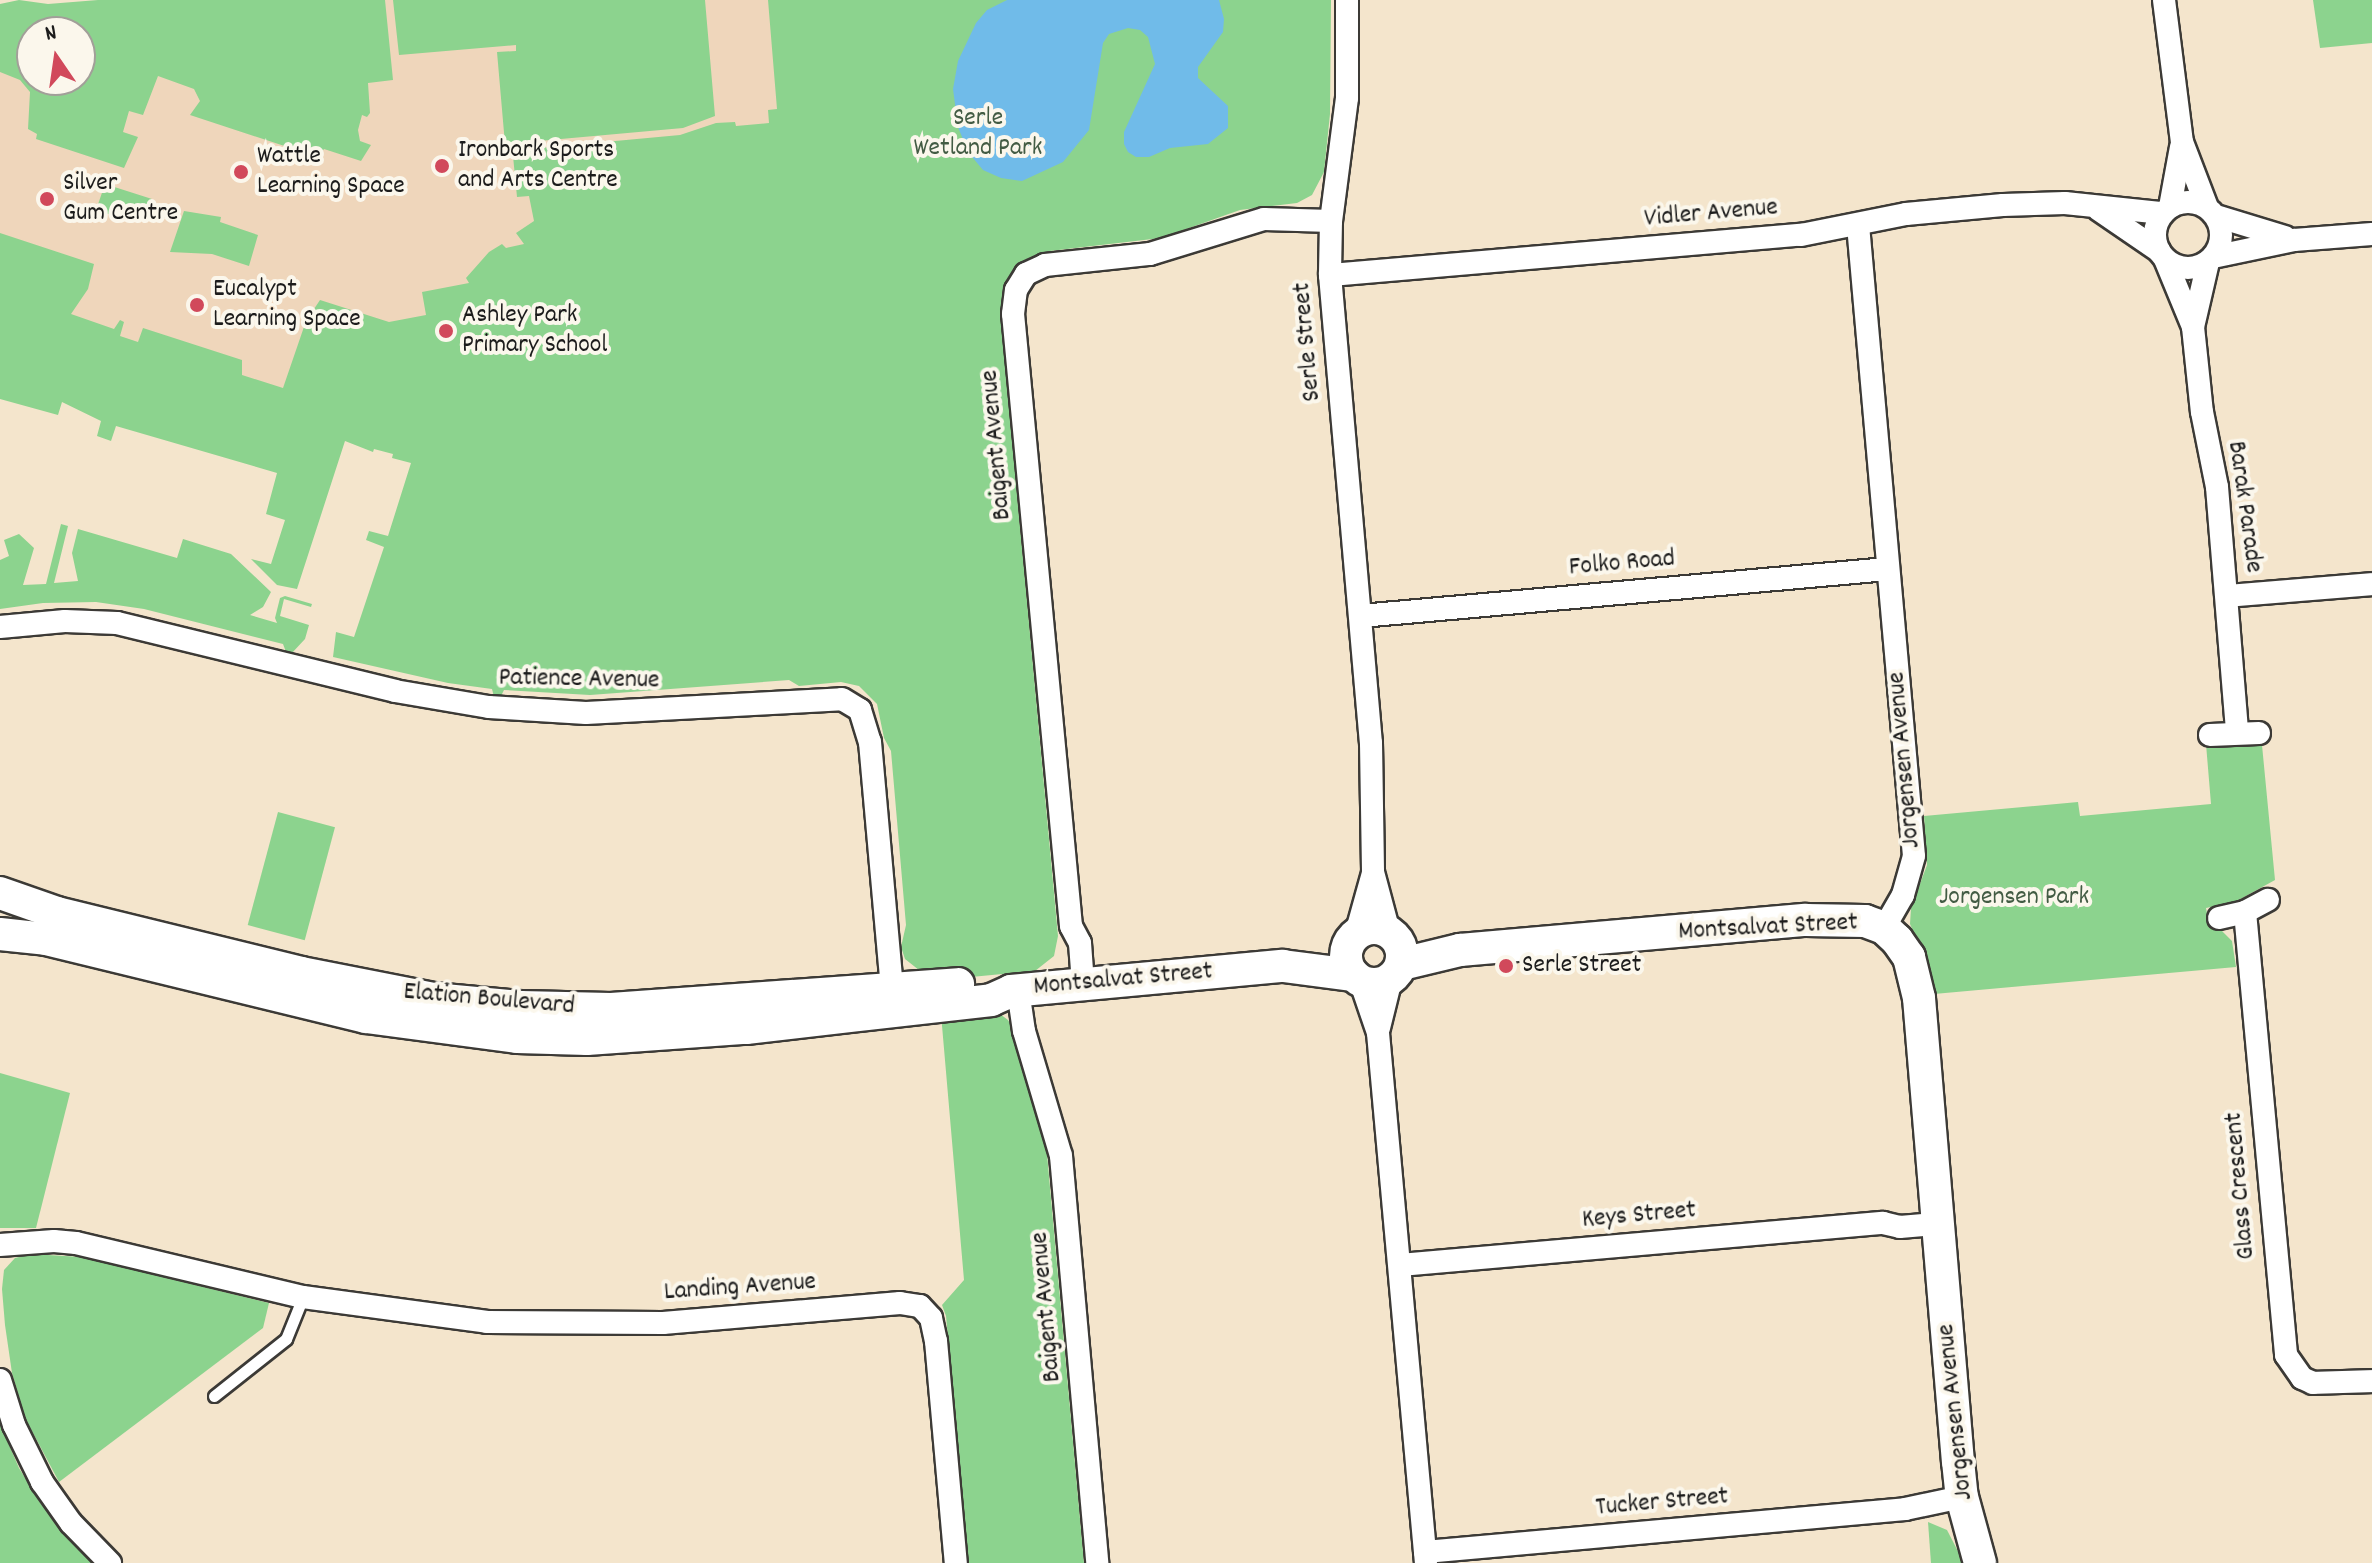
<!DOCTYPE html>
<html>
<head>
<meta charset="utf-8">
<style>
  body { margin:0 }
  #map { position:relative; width:2372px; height:1563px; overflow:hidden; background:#f4e5cc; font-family:Dekko,sans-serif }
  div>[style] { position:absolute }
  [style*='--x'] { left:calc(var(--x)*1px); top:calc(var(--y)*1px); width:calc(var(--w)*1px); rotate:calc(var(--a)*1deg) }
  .built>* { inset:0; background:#efd6bb }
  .green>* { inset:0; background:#8cd38e; transform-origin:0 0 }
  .water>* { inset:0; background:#70bbe9 }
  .roads { filter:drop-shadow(2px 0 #3c3a36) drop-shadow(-2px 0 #3c3a36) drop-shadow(0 2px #3c3a36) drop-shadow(0 -2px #3c3a36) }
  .lane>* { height:11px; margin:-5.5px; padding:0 5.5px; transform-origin:5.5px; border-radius:5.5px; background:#fff }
  .street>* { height:22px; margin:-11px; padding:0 11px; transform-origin:11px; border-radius:11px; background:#fff }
  .street>.ring { margin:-11px; padding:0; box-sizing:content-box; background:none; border:22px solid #fff; border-radius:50% }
  .secondary>* { height:32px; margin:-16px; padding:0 16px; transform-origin:16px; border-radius:16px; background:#fff }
  .secondary>.ring { margin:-16px; padding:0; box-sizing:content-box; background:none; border:32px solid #fff; border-radius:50% }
  .dots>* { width:22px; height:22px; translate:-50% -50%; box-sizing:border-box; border:4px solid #fbf7ec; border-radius:50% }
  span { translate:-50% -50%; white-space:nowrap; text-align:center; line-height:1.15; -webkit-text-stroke:8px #fbf7ec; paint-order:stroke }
  .park-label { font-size:26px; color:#435c44 }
  .poi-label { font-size:26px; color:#1c1c1c }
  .left { translate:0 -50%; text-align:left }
  .street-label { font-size:26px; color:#1c1c1c }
  .north { position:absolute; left:16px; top:16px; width:80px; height:80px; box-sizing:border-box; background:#fbf7ec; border:2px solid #a29f99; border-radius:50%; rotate:347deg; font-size:22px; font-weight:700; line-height:32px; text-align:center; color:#1c1c1c }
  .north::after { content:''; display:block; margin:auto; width:28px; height:36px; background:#d1495b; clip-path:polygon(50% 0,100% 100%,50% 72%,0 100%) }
</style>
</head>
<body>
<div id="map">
  <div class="built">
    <i style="clip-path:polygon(evenodd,359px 0,831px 0,842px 119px,419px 457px,0 321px,0 69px,22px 32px,359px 0,32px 32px,80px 32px,80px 80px,32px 80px,32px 32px)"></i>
  </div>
  <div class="green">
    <i style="clip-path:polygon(evenodd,19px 0,48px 4px,98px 0,385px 0,393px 80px,368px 83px,370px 113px,367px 117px,362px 115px,358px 130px,360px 141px,371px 145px,361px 161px,324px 149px,318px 157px,190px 115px,200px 101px,194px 89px,158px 76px,143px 115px,129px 111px,123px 132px,138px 137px,124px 168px,36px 139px,37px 134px,28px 129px,30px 92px,20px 80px,0 72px,0 4px,19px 0,80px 32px,80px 80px,32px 80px,32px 32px,80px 32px)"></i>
    <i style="clip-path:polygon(393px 0,705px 0,715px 116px,683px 128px,505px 144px,497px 52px,516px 51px,516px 45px,399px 55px)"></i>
    <i style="clip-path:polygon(768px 0,1331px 0,1330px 114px,1324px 172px,1312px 195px,1297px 203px,1240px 210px,1161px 238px,1050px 251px,1023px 262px,1004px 290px,1005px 364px,1058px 936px,1054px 956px,1035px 971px,971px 977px,924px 974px,905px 959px,901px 947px,906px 925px,891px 751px,884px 738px,877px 704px,859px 686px,841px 682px,799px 686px,789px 680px,590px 695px,504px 690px,500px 698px,494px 697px,492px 689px,448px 683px,333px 657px,336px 632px,354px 637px,384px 547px,366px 540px,369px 531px,388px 536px,411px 463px,392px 458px,393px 454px,374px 449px,373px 452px,345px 441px,297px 589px,277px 585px,251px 559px,271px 564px,285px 520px,266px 514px,277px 473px,116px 426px,111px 441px,97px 436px,101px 421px,62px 402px,58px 415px,0 399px,0 233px,94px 264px,88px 289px,71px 314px,114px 329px,120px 320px,124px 322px,120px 336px,138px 342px,143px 328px,242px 360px,242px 375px,283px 388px,306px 321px,320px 300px,389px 322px,426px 315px,422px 292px,469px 283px,466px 278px,489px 252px,502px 244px,506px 248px,524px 244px,516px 233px,534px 221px,529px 196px,517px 197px,513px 156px,518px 150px,680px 135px,716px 123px,735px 122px,736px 126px,769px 123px,768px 110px,777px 109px)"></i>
    <i style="clip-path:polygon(2313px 0,2372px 0,2372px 43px,2320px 48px)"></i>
    <i style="clip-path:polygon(105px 184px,152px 199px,152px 207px,122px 205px,121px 212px,94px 216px)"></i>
    <i style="clip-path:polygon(184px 211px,221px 217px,220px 222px,258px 235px,249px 266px,212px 254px,170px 252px)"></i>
    <i style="clip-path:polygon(61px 524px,68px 526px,54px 583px,78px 581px,72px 553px,78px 529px,177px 558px,183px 539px,231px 554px,271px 592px,263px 607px,250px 615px,277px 623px,275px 618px,280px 598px,285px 596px,312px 604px,311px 607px,284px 599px,280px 616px,309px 625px,305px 639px,291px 654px,286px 652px,283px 644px,144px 609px,96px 602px,43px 603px,0 609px,0 560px,9px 556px,4px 540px,19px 534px,34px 548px,23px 585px,46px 584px)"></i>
    <i style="clip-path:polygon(2247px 742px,2262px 745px,2275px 880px,2235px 902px,2206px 908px,2209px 924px,2222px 931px,2232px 941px,2236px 967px,1934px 994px,1929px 967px,1910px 924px,1911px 908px,1927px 865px,1924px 816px,2078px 802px,2080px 816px,2211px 804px,2206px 744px)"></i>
    <i style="left:278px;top:812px;width:59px;height:117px;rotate:15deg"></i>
    <i style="clip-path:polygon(996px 1011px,1008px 1020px,1018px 1037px,1029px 1090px,1046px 1143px,1084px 1563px,968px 1563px,946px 1316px,942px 1305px,964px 1280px,941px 1014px)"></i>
    <i style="clip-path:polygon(0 1073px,70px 1093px,36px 1228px,0 1228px)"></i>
    <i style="clip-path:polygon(31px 1254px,81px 1257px,269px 1303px,263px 1328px,59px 1482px,25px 1418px,12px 1373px,5px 1325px,2px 1289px,4px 1270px,15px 1258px)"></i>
    <i style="clip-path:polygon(0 1424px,19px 1468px,41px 1504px,92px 1563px,0 1563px)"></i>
    <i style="clip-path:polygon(1928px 1522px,1947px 1530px,1964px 1563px,1931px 1563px)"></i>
  </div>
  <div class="water">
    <i style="clip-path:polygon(1007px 0,1219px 0,1224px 19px,1223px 32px,1198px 67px,1198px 78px,1228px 106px,1228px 128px,1208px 144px,1170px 148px,1149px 157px,1136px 157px,1128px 152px,1124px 144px,1124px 132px,1155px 64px,1148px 37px,1140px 30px,1128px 28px,1109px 34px,1103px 43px,1089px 130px,1063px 162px,1022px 181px,1001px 178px,983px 170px,968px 152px,958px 127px,953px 89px,958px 61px,976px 23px,987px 10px)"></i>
  </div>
  <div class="roads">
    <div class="lane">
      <i style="--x:214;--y:1396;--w:92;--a:-38.4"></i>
      <i style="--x:286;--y:1339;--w:45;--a:-68"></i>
    </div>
    <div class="street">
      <i style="--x:1347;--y:0;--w:98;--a:90"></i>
      <i style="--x:1347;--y:98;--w:124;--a:97.4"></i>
      <i style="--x:1331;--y:221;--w:54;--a:91.1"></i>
      <i style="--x:1330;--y:275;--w:470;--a:85"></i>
      <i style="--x:1371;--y:743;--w:129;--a:89.1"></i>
      <i style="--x:1373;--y:872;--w:62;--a:75.1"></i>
      <i style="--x:2164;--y:0;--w:143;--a:82.8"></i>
      <i style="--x:2182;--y:142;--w:70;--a:69"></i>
      <i class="ring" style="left:2155px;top:202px;width:44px;height:44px"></i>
      <i style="--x:2170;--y:207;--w:61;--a:-79.6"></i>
      <i style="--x:2099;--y:210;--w:73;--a:34.3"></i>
      <i style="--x:2216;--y:216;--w:72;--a:16.9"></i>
      <i style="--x:1858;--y:225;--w:633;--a:84.93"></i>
      <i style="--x:1914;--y:856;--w:41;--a:105.8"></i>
      <i style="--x:1903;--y:895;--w:38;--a:120"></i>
      <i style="--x:2213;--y:257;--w:83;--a:-11.9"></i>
      <i style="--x:2294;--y:240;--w:78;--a:-4.4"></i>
      <i style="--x:2165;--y:259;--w:74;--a:67.6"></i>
      <i style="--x:2193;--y:327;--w:85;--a:84"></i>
      <i style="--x:2202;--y:412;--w:76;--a:78.7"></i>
      <i style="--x:2217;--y:487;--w:246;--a:85.3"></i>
      <i style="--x:1330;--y:275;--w:473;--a:-4.9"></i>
      <i style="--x:1801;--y:235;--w:107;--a:-11.3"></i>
      <i style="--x:1906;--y:214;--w:97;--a:-5.3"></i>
      <i style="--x:2003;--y:205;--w:62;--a:-1.8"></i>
      <i style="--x:2065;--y:203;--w:98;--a:5.9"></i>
      <i style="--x:2193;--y:327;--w:67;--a:-77"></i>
      <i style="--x:2227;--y:596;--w:145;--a:-4.7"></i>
      <i style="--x:1361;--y:616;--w:529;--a:-5.1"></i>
      <i style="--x:0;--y:627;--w:65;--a:-5.3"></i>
      <i style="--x:65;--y:621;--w:52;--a:2.2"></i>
      <i style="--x:117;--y:623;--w:286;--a:13.7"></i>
      <i style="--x:395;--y:691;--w:95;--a:9.7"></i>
      <i style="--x:489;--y:707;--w:97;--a:3.5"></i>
      <i style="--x:586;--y:713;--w:256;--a:-3.1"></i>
      <i style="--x:842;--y:699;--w:21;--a:31"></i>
      <i style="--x:860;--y:710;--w:34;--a:73"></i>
      <i style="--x:870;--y:742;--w:259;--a:84.9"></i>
      <i style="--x:2210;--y:735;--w:49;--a:-2.3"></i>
      <i style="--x:2245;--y:912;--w:445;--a:84.7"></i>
      <i style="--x:2286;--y:1355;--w:28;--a:55"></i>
      <i style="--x:2302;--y:1378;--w:12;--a:24"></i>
      <i style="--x:2313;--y:1383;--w:59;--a:-1.9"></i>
      <i style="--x:2219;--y:918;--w:27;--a:-13"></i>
      <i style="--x:2245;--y:912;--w:26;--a:-28"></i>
      <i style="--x:1356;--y:934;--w:63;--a:-74.4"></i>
      <i style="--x:1360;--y:980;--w:56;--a:71.2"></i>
      <i style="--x:1378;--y:1033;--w:532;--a:84.83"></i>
      <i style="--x:1083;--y:984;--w:41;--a:-94.2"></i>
      <i style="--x:1080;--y:943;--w:19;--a:-118"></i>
      <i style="--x:1071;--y:926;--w:615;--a:-95.41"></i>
      <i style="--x:1013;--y:314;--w:24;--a:-83"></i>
      <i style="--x:1016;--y:290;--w:19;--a:-58"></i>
      <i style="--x:1026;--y:274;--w:21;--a:-25"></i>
      <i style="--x:1045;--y:265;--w:106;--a:-6"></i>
      <i style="--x:1150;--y:254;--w:119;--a:-17.1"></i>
      <i style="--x:1264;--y:219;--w:67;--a:1.7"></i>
      <i style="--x:1018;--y:990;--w:41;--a:81.7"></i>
      <i style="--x:1024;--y:1031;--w:130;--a:73.5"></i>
      <i style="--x:1061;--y:1156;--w:409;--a:84.9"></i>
      <i style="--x:1379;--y:1028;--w:50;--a:-76.2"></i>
      <i style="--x:0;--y:1245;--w:54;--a:-4.2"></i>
      <i style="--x:54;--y:1241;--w:22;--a:5"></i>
      <i style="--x:76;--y:1243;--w:233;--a:13.4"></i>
      <i style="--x:303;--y:1297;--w:186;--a:7.7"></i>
      <i style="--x:487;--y:1322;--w:176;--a:0.3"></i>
      <i style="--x:663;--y:1323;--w:238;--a:-4.8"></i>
      <i style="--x:900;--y:1303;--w:20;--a:9"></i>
      <i style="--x:920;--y:1306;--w:16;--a:47"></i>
      <i style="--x:931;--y:1318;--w:24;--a:78"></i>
      <i style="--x:936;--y:1341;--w:223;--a:84.9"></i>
      <i style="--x:1400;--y:1265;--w:485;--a:-5"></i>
      <i style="--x:1883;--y:1223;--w:17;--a:13"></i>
      <i style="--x:1900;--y:1227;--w:38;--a:-5"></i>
      <i style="--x:0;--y:1380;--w:47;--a:72.7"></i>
      <i style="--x:14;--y:1425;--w:64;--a:63.8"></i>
      <i style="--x:42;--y:1482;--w:50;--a:54.7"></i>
      <i style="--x:71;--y:1523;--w:56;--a:45.7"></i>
      <i style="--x:1425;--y:1552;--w:482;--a:-5.1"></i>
      <i style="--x:1905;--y:1509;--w:58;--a:-11.9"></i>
    </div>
    <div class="secondary">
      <i style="--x:0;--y:893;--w:60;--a:19.3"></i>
      <i style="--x:57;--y:913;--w:251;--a:13.8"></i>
      <i style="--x:301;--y:973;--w:135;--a:11.1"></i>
      <i style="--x:433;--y:999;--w:87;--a:5.3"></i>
      <i style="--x:520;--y:1007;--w:91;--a:1.3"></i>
      <i style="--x:611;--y:1009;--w:348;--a:-4.1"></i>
      <i class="ring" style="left:1346px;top:928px;width:24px;height:24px"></i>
      <i style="--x:0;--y:934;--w:46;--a:6.2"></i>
      <i style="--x:46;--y:939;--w:329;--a:13.7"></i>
      <i style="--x:366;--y:1017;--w:152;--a:7.5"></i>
      <i style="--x:517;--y:1037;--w:70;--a:1.6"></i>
      <i style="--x:587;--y:1039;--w:159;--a:-4"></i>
      <i style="--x:746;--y:1028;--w:247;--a:-6.5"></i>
      <i style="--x:991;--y:1000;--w:22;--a:-24"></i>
      <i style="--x:1011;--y:991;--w:273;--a:-5.3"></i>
      <i style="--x:1283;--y:966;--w:71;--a:7.3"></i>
      <i style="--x:1402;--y:964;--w:60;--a:-13.6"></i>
      <i style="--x:1460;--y:950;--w:347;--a:-5"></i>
      <i style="--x:1806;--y:920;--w:59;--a:1"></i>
      <i style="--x:1865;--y:921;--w:20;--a:20"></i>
      <i style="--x:1884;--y:928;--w:18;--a:43"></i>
      <i style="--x:1897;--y:940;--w:21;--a:55"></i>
      <i style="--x:1909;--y:957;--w:42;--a:76.3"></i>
      <i style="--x:1919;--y:998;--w:465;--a:85.2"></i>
      <i style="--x:1958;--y:1461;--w:36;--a:84"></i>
      <i style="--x:1962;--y:1497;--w:68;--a:74.7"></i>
    </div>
  </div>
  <div class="dots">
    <i style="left:442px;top:166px;background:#d1495b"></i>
    <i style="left:241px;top:172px;background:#d1495b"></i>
    <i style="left:47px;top:199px;background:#d1495b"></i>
    <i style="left:197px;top:305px;background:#d1495b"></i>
    <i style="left:446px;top:331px;background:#d1495b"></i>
    <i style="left:1506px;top:966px;background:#d1495b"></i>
  </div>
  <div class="park-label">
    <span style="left:978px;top:134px">Serle<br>Wetland Park</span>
    <span style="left:2014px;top:898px">Jorgensen Park</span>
  </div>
  <div class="poi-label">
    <span class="left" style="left:458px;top:166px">Ironbark Sports<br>and Arts Centre</span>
    <span class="left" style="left:257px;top:172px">Wattle<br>Learning Space</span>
    <span class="left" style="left:63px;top:199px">Silver<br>Gum Centre</span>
    <span class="left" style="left:213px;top:305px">Eucalypt<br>Learning Space</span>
    <span class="left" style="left:462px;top:331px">Ashley Park<br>Primary School</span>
    <span class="left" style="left:1522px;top:966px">Serle Street</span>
  </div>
  <div class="street-label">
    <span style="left:1711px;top:214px;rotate:-5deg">Vidler Avenue</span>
    <span style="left:1308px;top:342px;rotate:-95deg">Serle Street</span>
    <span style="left:997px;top:445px;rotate:-95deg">Baigent Avenue</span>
    <span style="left:2244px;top:507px;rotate:82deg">Barak Parade</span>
    <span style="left:1622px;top:564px;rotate:-5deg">Folko Road</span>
    <span style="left:579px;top:680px;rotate:1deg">Patience Avenue</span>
    <span style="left:1905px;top:760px;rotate:-95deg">Jorgensen Avenue</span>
    <span style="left:1768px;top:928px;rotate:-3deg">Montsalvat Street</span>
    <span style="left:1123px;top:980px;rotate:-5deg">Montsalvat Street</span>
    <span style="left:489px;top:1000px;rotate:5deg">Elation Boulevard</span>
    <span style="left:2241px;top:1186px;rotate:-95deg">Glass Crescent</span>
    <span style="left:1639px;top:1216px;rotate:-5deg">Keys Street</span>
    <span style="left:740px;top:1288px;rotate:-4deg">Landing Avenue</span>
    <span style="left:1047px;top:1307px;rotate:-95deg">Baigent Avenue</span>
    <span style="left:1956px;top:1412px;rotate:-96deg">Jorgensen Avenue</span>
    <span style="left:1662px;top:1503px;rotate:-5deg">Tucker Street</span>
  </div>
  <div class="north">N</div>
</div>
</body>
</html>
